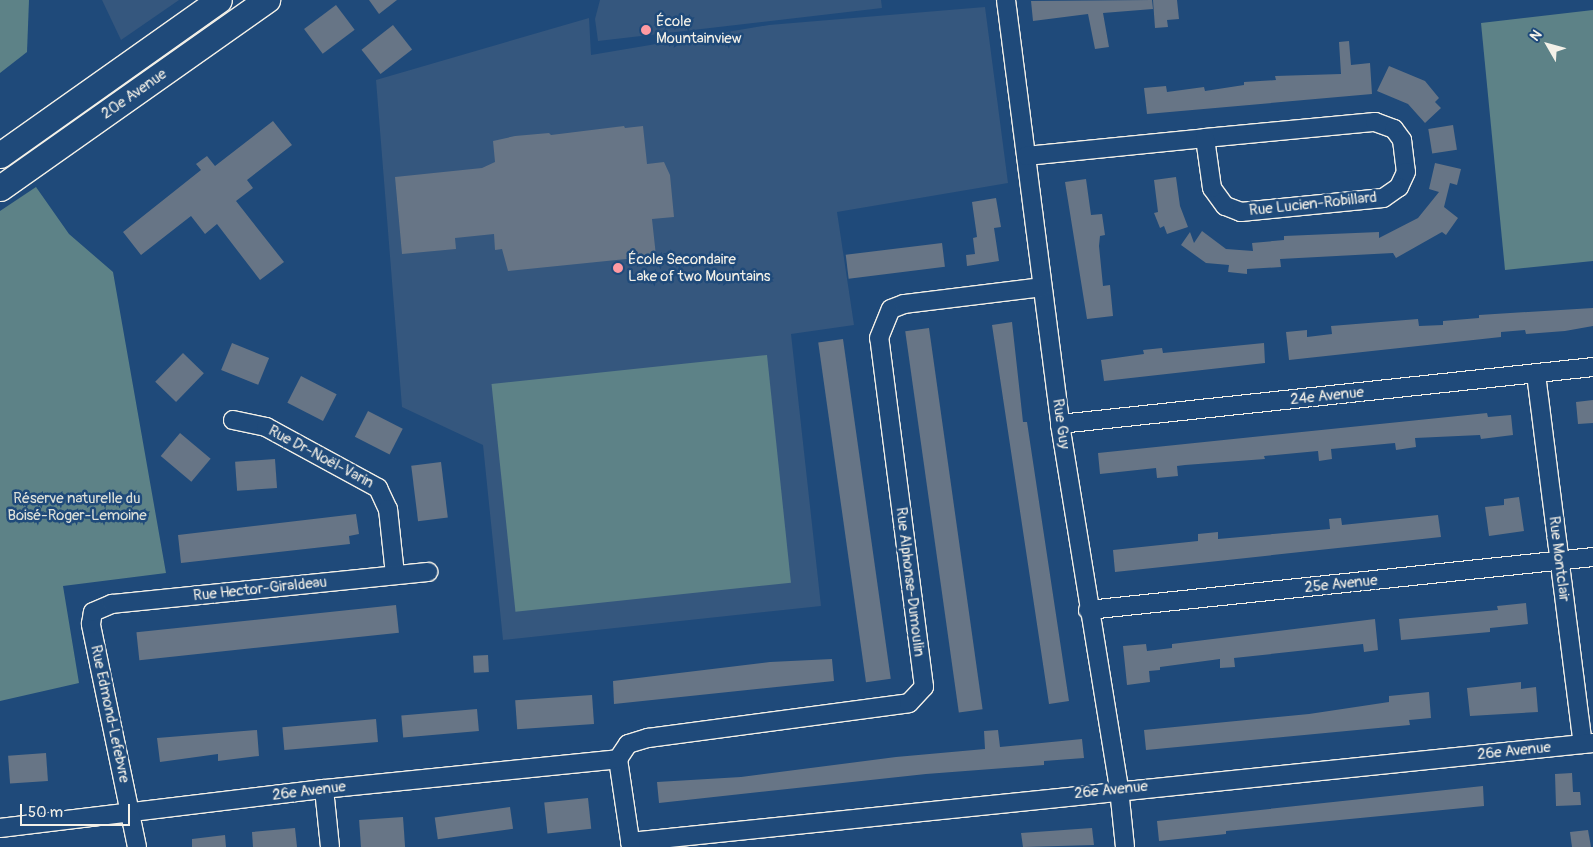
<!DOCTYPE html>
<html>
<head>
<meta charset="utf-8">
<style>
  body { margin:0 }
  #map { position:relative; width:1593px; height:847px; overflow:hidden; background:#1f4a7a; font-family:Pangolin,sans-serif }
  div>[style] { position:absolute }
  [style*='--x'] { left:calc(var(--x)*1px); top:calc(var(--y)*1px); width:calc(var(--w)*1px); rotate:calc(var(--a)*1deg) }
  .built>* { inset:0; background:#35577e }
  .green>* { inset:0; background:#5d8287; transform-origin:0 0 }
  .building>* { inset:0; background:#677586; transform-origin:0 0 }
  .roads { filter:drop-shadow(1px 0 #f4f1e8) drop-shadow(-1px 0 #f4f1e8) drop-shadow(0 1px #f4f1e8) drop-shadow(0 -1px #f4f1e8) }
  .street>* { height:18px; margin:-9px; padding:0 9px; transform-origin:9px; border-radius:9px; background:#1f4a7a }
  .secondary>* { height:25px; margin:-12.5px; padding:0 12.5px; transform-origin:12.5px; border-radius:12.5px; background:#1f4a7a }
  .dots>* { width:14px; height:14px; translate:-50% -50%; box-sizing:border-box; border:2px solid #1f4a7a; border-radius:50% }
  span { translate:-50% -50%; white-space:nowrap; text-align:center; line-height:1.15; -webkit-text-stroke:5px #1f4a7a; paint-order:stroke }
  .poi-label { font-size:15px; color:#f4f1e8 }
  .left { translate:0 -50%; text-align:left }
  .street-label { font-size:15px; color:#f4f1e8 }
  .park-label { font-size:15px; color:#dde0d9 }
  .north { position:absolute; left:1523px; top:20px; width:50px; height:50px; -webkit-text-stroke:4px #1f4a7a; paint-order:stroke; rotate:308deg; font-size:14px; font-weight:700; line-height:20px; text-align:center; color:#f4f1e8 }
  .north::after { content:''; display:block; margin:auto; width:18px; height:22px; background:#f4f1e8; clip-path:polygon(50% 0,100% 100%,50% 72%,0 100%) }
  .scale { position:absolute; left:20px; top:804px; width:110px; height:22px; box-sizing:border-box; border:2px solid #f4f1e8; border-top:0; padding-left:6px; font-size:15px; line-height:18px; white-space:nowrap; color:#f4f1e8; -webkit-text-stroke:4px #1f4a7a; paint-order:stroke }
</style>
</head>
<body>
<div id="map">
  <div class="built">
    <i style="clip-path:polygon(102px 0,179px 0,121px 40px)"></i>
    <i style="clip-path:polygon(600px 0,881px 0,882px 8px,598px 41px,595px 19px)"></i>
    <i style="clip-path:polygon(985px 7px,1008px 183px,837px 212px,854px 325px,791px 334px,821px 606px,503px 640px,483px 445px,402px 407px,376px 80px,589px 18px,591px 55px,769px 25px)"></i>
  </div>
  <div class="green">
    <i style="clip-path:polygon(0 0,29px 0,27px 52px,0 73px)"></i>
    <i style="clip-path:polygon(1593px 10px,1593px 261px,1505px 270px,1481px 23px)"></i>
    <i style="clip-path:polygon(36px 187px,69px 234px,113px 272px,166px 573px,63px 586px,79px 683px,0 701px,0 211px)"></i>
    <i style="left:767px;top:355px;width:229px;height:277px;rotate:84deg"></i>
  </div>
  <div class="building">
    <i style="clip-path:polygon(369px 0,397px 0,379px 14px)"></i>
    <i style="clip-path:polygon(1152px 0,1153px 9px,1103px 13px,1109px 47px,1095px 49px,1088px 14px,1033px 21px,1031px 1px)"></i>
    <i style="clip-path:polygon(1153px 0,1177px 0,1179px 19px,1167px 20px,1168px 27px,1155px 28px)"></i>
    <i style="left:336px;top:5px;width:31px;height:40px;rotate:53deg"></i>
    <i style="left:393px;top:25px;width:31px;height:40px;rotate:52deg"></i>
    <i style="clip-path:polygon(1349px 41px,1351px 65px,1370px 63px,1372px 94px,1147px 114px,1144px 88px,1166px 86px,1167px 92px,1204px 87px,1205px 91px,1244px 85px,1244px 82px,1276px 80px,1275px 76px,1341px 74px,1339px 42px)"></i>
    <i style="clip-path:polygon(1389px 66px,1425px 81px,1439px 98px,1435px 102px,1441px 108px,1425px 123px,1408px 104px,1377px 91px)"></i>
    <i style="clip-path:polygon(273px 121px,292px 145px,247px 180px,253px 188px,236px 201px,284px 262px,260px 280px,217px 224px,205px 234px,191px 216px,141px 255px,123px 232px,201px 170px,196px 164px,207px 156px,215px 166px)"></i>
    <i style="left:1453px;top:125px;width:25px;height:25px;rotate:81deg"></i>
    <i style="clip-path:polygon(624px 126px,625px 128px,643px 126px,647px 164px,664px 162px,670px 175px,674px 217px,652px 219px,656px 256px,508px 271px,502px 249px,495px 250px,494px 234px,455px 238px,456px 249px,402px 254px,395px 177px,482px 168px,495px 162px,493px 141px,515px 136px,549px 133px,551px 135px)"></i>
    <i style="clip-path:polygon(1435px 163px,1461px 169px,1457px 185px,1450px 183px,1444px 207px,1458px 218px,1446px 235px,1442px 232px,1396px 258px,1393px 253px,1280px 259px,1281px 267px,1247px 269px,1247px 274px,1228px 272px,1229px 265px,1206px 263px,1181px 245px,1190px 232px,1194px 243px,1202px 231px,1226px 249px,1253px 251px,1252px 243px,1284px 240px,1284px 236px,1379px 232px,1379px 238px,1418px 218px,1439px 192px,1429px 189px)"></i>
    <i style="clip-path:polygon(1176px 177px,1180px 206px,1188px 227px,1167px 234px,1164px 226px,1160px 228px,1154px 213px,1158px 212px,1154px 180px)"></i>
    <i style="clip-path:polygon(1086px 179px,1091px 215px,1102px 214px,1105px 235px,1100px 236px,1099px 246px,1103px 286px,1110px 285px,1113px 316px,1087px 319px,1065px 182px)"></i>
    <i style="clip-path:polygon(996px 198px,1001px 227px,994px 228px,999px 261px,967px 266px,966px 255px,975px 254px,973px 238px,977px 237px,972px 202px)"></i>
    <i style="left:942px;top:243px;width:24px;height:97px;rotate:83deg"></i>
    <i style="clip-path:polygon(1593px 308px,1593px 326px,1565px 331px,1526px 334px,1525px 330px,1501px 332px,1501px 337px,1289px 360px,1286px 332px,1307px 330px,1307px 337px,1332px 334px,1331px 326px,1418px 319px,1419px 326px,1443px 325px,1443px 321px,1479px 318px,1479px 315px)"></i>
    <i style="clip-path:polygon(1012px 322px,1023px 422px,1027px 422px,1069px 701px,1049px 704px,992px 325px)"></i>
    <i style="left:929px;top:328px;width:385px;height:24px;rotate:82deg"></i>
    <i style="left:843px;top:339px;width:343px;height:25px;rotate:82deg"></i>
    <i style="left:232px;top:343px;width:40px;height:29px;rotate:22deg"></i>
    <i style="clip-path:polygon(1264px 343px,1265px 363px,1104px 381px,1101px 360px,1144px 354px,1143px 350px,1162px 348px,1163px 353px)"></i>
    <i style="left:183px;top:353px;width:29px;height:40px;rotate:44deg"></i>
    <i style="left:301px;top:376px;width:40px;height:30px;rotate:27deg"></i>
    <i style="clip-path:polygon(1593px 400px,1593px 423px,1578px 424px,1576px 402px)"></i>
    <i style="left:368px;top:411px;width:39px;height:29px;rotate:27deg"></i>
    <i style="clip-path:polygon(1487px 413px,1488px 417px,1511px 415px,1513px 435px,1481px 439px,1480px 435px,1415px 438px,1416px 447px,1396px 450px,1395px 443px,1331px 449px,1332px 459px,1319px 461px,1318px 451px,1264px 456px,1265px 459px,1185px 465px,1177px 466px,1178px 476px,1157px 478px,1156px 468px,1100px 474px,1098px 453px)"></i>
    <i style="left:180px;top:433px;width:40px;height:30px;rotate:40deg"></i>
    <i style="left:275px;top:459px;width:29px;height:40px;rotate:86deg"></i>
    <i style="left:441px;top:462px;width:56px;height:30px;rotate:83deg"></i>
    <i style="clip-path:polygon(1519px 497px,1524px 531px,1489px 536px,1485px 507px,1504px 505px,1504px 499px)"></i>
    <i style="clip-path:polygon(356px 514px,359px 534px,349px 536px,350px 544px,181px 563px,178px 535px)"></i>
    <i style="clip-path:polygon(1438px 515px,1441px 537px,1115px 572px,1113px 550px,1198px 541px,1198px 534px,1218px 532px,1218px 539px,1330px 529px,1329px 519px,1341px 518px,1342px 525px)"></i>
    <i style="clip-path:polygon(1526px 603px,1528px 624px,1490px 628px,1490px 632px,1401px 640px,1399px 619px,1498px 610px,1497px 606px)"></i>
    <i style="left:396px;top:605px;width:28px;height:261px;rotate:84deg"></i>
    <i style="clip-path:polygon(1375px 619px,1378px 650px,1364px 652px,1363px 644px,1234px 658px,1235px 667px,1220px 668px,1220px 659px,1160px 667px,1160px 670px,1149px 671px,1150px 682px,1127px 685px,1123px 646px,1146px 644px,1147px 651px,1172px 648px,1172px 644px)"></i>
    <i style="left:488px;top:655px;width:17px;height:15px;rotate:87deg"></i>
    <i style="clip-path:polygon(832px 659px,834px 681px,614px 704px,613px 681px,770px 662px)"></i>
    <i style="clip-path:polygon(1521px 682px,1521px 689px,1536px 687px,1538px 712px,1470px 716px,1467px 688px)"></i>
    <i style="clip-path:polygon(1429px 692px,1431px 718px,1409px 720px,1410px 725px,1146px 750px,1144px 730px,1309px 714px,1389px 702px,1389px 696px)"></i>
    <i style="left:592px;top:695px;width:29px;height:77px;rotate:86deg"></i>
    <i style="left:477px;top:709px;width:22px;height:76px;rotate:85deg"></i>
    <i style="left:376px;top:719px;width:23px;height:94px;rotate:85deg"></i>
    <i style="clip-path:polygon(257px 730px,259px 756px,218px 761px,218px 754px,160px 762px,157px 738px)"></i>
    <i style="clip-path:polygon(998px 730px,1000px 747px,1082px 739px,1084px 758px,1044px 761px,1044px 765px,926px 774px,659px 803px,657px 782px,741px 777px,896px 757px,985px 749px,984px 731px)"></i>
    <i style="left:46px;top:753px;width:28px;height:38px;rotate:86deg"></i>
    <i style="clip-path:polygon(1572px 773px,1573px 792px,1580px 792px,1581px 805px,1556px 806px,1555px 774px)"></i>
    <i style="clip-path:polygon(1483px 786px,1484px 806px,1226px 831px,1226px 834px,1159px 841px,1157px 821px)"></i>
    <i style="left:588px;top:798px;width:31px;height:44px;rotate:84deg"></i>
    <i style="left:510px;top:807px;width:22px;height:76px;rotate:82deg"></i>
    <i style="left:403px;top:817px;width:30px;height:44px;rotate:86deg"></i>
    <i style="clip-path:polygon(295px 828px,297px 847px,253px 847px,252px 832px)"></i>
    <i style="clip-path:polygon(1092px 828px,1094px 845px,1023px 847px,1021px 833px)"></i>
    <i style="clip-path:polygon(1588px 830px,1591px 847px,1572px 847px,1570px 832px)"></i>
    <i style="clip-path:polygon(225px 835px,226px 847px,192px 847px,192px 839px)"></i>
  </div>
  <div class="roads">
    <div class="street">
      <i style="--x:1006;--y:0;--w:427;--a:82.7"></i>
      <i style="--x:1060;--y:424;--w:370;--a:80.8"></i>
      <i style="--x:1119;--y:789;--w:58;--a:84.1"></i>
      <i style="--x:1026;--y:156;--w:180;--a:-5.7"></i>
      <i style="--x:1205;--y:138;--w:171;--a:-5.4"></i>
      <i style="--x:1375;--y:122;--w:20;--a:20"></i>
      <i style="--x:1394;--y:129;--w:14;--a:54"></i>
      <i style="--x:1402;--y:140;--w:32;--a:83"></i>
      <i style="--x:1406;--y:172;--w:17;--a:115"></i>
      <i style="--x:1399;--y:187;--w:19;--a:145"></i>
      <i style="--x:1383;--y:198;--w:143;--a:174.4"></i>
      <i style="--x:1241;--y:212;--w:17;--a:-159"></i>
      <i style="--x:1225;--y:206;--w:22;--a:-126"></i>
      <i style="--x:1212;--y:188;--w:50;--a:-98"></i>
      <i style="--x:1536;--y:374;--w:373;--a:82.8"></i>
      <i style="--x:233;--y:420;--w:34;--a:12"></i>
      <i style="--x:266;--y:427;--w:128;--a:28.6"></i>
      <i style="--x:378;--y:488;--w:23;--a:65"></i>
      <i style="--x:388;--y:509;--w:66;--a:83.9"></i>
      <i style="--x:1060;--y:424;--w:536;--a:-6.1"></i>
      <i style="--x:1088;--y:610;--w:508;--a:-5.99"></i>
      <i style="--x:324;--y:789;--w:58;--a:84.1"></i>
      <i style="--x:0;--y:828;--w:326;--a:-6.9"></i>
      <i style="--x:324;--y:789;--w:296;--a:-5.8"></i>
      <i style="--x:630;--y:842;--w:968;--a:-5.87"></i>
      <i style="--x:137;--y:847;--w:228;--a:-101.7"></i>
      <i style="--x:91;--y:624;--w:12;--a:-81"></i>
      <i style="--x:93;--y:612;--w:21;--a:-23"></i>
      <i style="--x:112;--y:604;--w:318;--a:-5.8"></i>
      <i style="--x:631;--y:847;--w:89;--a:-98.4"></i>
      <i style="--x:618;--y:759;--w:18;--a:-56"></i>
      <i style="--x:628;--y:744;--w:21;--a:-17"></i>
      <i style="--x:648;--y:738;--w:263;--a:-7.6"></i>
      <i style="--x:909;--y:703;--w:22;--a:-47"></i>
      <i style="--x:924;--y:687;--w:352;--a:-97.3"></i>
      <i style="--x:879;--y:338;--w:31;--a:-68"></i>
      <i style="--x:891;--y:309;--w:14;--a:-21"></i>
      <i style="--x:904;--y:304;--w:139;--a:-7"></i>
    </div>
    <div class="secondary">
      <i style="--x:0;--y:155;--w:268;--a:-35.3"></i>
      <i style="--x:0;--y:188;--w:327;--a:-35.2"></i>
    </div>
  </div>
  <div class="dots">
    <i style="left:646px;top:30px;background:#ff9aa2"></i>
    <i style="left:618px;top:268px;background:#ff9aa2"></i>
  </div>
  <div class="poi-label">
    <span class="left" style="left:656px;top:30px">École<br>Mountainview</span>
    <span class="left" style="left:628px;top:268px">École Secondaire<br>Lake of two Mountains</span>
  </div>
  <div class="street-label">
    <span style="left:134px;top:94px;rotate:-35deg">20e Avenue</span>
    <span style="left:1313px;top:204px;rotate:-6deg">Rue Lucien-Robillard</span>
    <span style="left:1327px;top:396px;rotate:-6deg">24e Avenue</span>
    <span style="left:1061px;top:424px;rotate:82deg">Rue Guy</span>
    <span style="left:321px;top:457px;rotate:28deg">Rue Dr-Noël-Varin</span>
    <span style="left:1559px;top:559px;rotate:83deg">Rue Montclair</span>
    <span style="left:910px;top:582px;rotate:83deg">Rue Alphonse-Dumoulin</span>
    <span style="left:1341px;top:584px;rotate:-6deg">25e Avenue</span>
    <span style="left:260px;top:589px;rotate:-6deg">Rue Hector-Giraldeau</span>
    <span style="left:110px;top:714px;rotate:78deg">Rue Edmond-Lefebvre</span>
    <span style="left:1514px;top:751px;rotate:-6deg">26e Avenue</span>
    <span style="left:1111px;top:790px;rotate:-6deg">26e Avenue</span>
    <span style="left:309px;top:791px;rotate:-7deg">26e Avenue</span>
  </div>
  <div class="park-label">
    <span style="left:77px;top:507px">Réserve naturelle du<br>Boisé-Roger-Lemoine</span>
  </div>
  <div class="north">N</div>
  <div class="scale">50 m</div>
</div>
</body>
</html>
